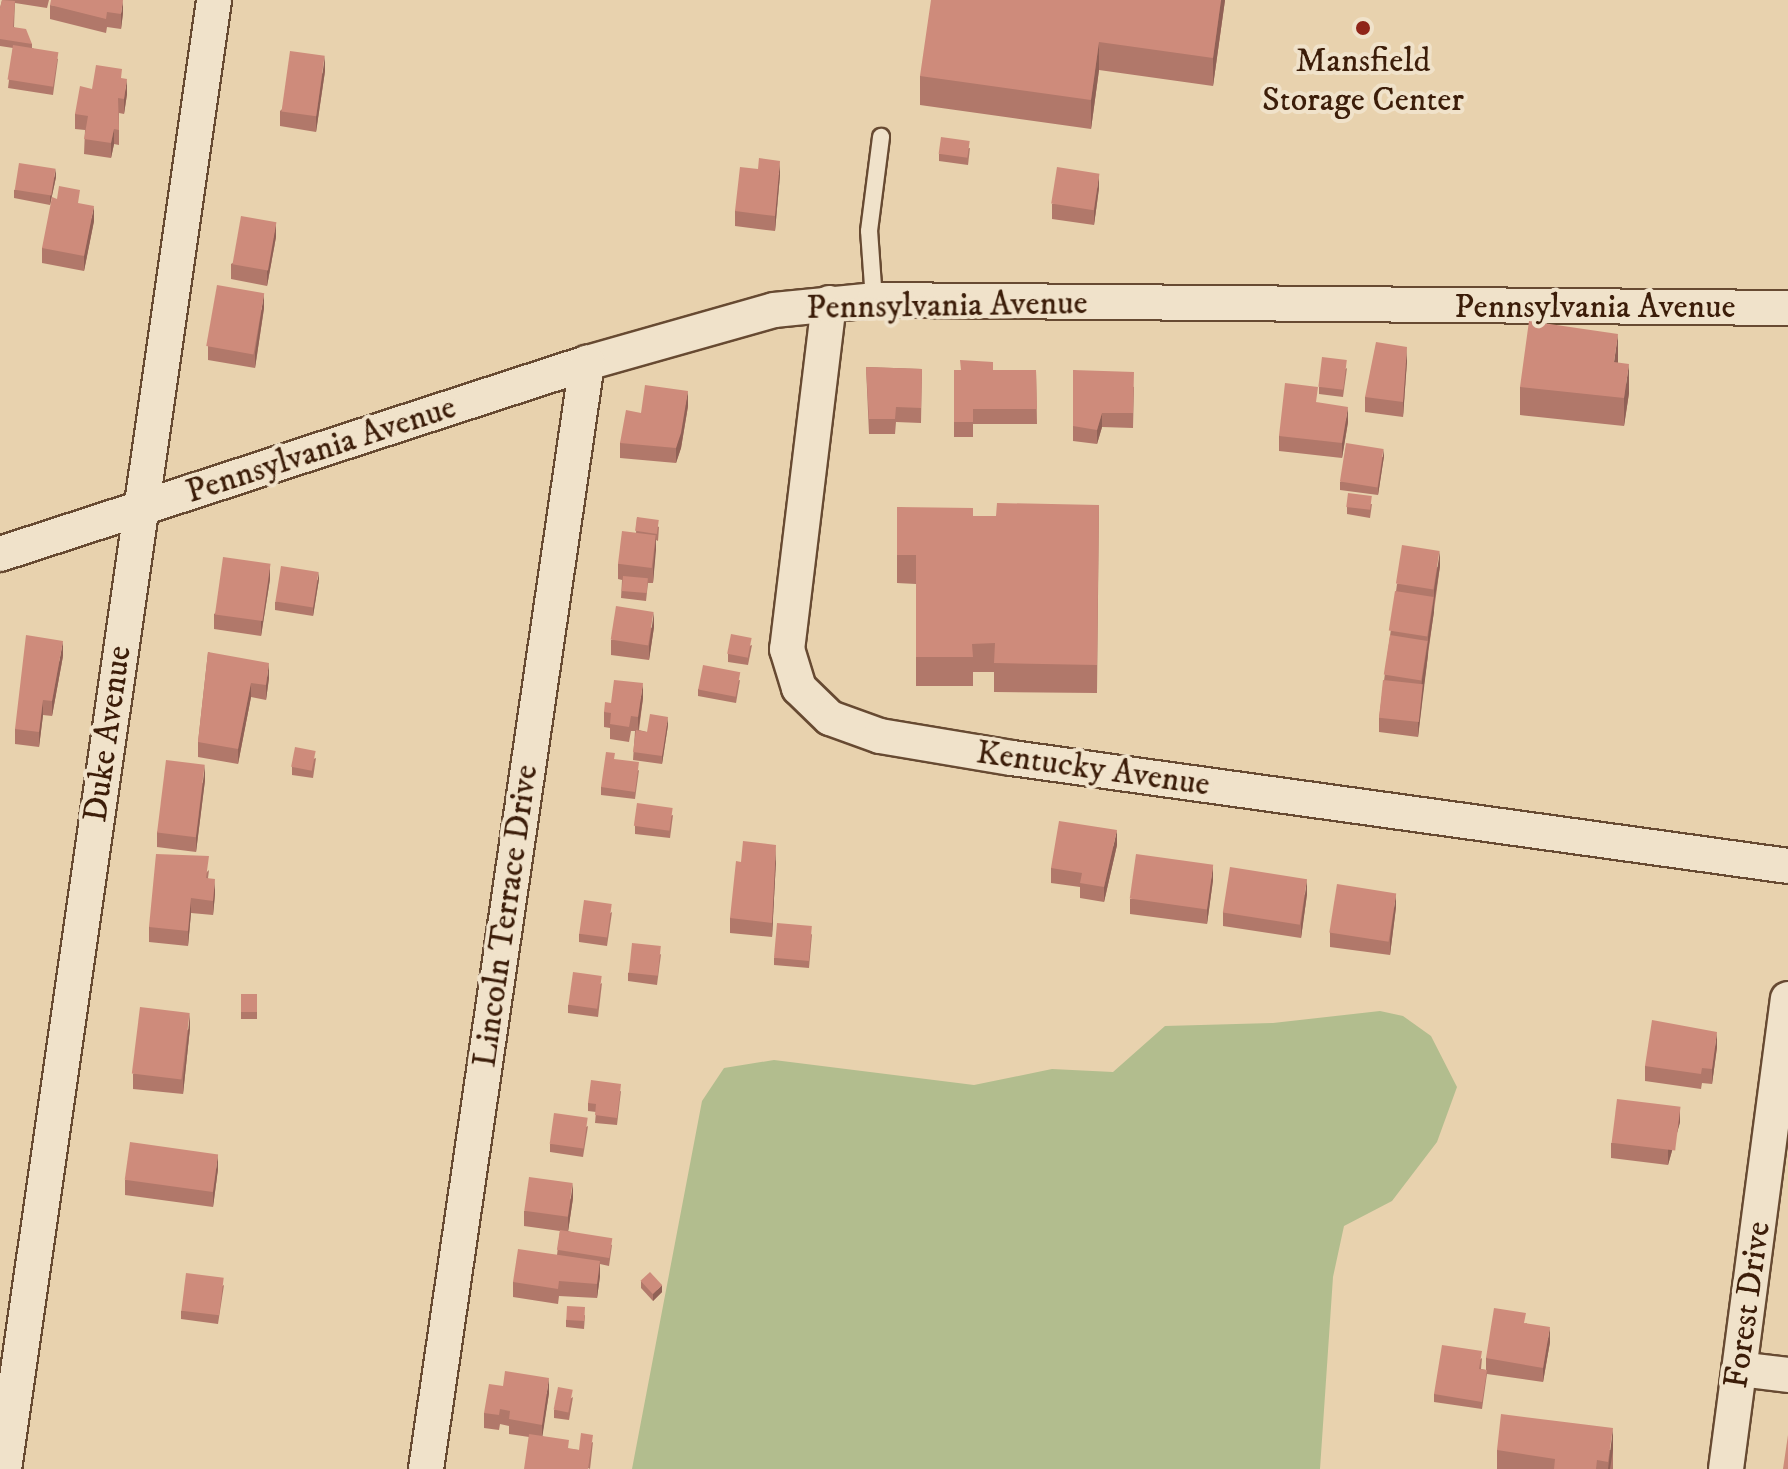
<!DOCTYPE html>
<html>
<head>
<meta charset="utf-8">
<style>
  body { margin:0 }
  #map { position:relative; width:1788px; height:1469px; overflow:hidden; background:#e8d2ae; font-family:"IM FELL DW Pica",serif }
  div>[style] { position:absolute }
  [style*='--x'] { left:calc(var(--x)*1px); top:calc(var(--y)*1px); width:calc(var(--w)*1px); rotate:calc(var(--a)*1deg) }
  .green>* { inset:0; background:#b2bd8e }
  .roads { filter:drop-shadow(2px 0 #674a32) drop-shadow(-2px 0 #674a32) drop-shadow(0 2px #674a32) drop-shadow(0 -2px #674a32) }
  .lane>* { height:16px; margin:-8px; padding:0 8px; transform-origin:8px; border-radius:8px; background:#f0e2ca }
  .street>* { height:34px; margin:-17px; padding:0 17px; transform-origin:17px; border-radius:17px; background:#f0e2ca }
  .wall>* { inset:0; background:#b1786a; transform-origin:0 0 }
  .shaded-wall>* { inset:0; background:#906156 }
  .building>* { inset:0; background:#ce8b7b; transform-origin:0 0 }
  .dots>* { width:22px; height:22px; translate:-50% -50%; box-sizing:border-box; border:4px solid #f0e2ca; border-radius:50% }
  span { translate:-50% -50%; white-space:nowrap; text-align:center; line-height:1.15; -webkit-text-stroke:8px #f0e2ca; paint-order:stroke }
  .poi-label { font-size:34px; color:#3c1d09 }
  .street-label { font-size:34px; color:#3c1d09 }
</style>
</head>
<body>
<div id="map">
  <div class="green">
    <i style="clip-path:polygon(1380px 1011px,1403px 1016px,1431px 1036px,1457px 1087px,1437px 1142px,1392px 1201px,1344px 1226px,1333px 1277px,1320px 1469px,632px 1469px,702px 1101px,724px 1068px,774px 1060px,974px 1085px,1052px 1069px,1113px 1072px,1165px 1026px,1273px 1023px)"></i>
  </div>
  <div class="roads">
    <div class="lane">
      <i style="--x:874;--y:300;--w:69;--a:-94.1"></i>
      <i style="--x:869;--y:231;--w:95;--a:-82.7"></i>
    </div>
    <div class="street">
      <i style="--x:829;--y:303;--w:349;--a:96.9"></i>
      <i style="--x:787;--y:649;--w:41;--a:72.9"></i>
      <i style="--x:799;--y:688;--w:43;--a:44.1"></i>
      <i style="--x:830;--y:718;--w:53;--a:19.8"></i>
      <i style="--x:880;--y:736;--w:134;--a:9.5"></i>
      <i style="--x:1012;--y:758;--w:783;--a:7.92"></i>
      <i style="--x:0;--y:554;--w:617;--a:-18.02"></i>
      <i style="--x:587;--y:363;--w:194;--a:-15.8"></i>
      <i style="--x:774;--y:310;--w:100;--a:-5.7"></i>
      <i style="--x:874;--y:300;--w:914;--a:0.5"></i>
      <i style="--x:1739;--y:1369;--w:49;--a:7"></i>
      <i style="--x:4;--y:1469;--w:1484;--a:-81.86"></i>
      <i style="--x:426;--y:1469;--w:1118;--a:-81.72"></i>
      <i style="--x:1726;--y:1469;--w:474;--a:-82.5"></i>
    </div>
  </div>
  <div class="wall">
    <i style="clip-path:polygon(2px 0,49px 0,47px 8px,15px 3px,14px 27px,32px 44px,32px 48px,58px 59px,53px 95px,8px 88px,13px 48px,0 46px,0 8px)"></i>
    <i style="clip-path:polygon(1225px 0,1213px 86px,1099px 70px,1091px 129px,920px 105px,920px 76px)"></i>
    <i style="clip-path:polygon(50px 5px,123px 13px,121px 29px,107px 27px,106px 33px,50px 19px)"></i>
    <i style="clip-path:polygon(325px 71px,316px 132px,280px 126px,280px 111px)"></i>
    <i style="clip-path:polygon(122px 79px,127px 94px,124px 114px,119px 113px,119px 145px,114px 144px,111px 158px,84px 154px,85px 130px,75px 129px,75px 114px,92px 89px)"></i>
    <i style="clip-path:polygon(970px 148px,968px 165px,939px 161px,939px 154px)"></i>
    <i style="clip-path:polygon(758px 169px,780px 175px,775px 231px,735px 226px,735px 211px)"></i>
    <i style="clip-path:polygon(56px 177px,50px 205px,14px 198px,14px 190px)"></i>
    <i style="clip-path:polygon(1099px 188px,1094px 225px,1052px 219px,1052px 204px)"></i>
    <i style="clip-path:polygon(80px 204px,94px 221px,84px 271px,42px 263px,42px 248px)"></i>
    <i style="clip-path:polygon(276px 237px,267px 286px,231px 279px,231px 264px)"></i>
    <i style="clip-path:polygon(264px 308px,255px 368px,208px 360px,208px 346px)"></i>
    <i style="clip-path:polygon(1407px 361px,1403px 417px,1365px 412px,1365px 397px)"></i>
    <i style="clip-path:polygon(1618px 363px,1629px 393px,1624px 426px,1520px 415px,1520px 387px)"></i>
    <i style="clip-path:polygon(866px 367px,922px 369px,921px 423px,896px 422px,895px 434px,869px 434px)"></i>
    <i style="clip-path:polygon(1347px 368px,1343px 397px,1319px 394px,1319px 387px)"></i>
    <i style="clip-path:polygon(954px 370px,1036px 370px,1037px 424px,973px 424px,973px 437px,954px 437px)"></i>
    <i style="clip-path:polygon(1073px 370px,1134px 387px,1133px 428px,1102px 427px,1097px 444px,1073px 441px)"></i>
    <i style="clip-path:polygon(1318px 403px,1348px 422px,1342px 458px,1279px 451px,1279px 436px)"></i>
    <i style="clip-path:polygon(688px 406px,681px 448px,676px 463px,620px 458px,620px 443px,641px 413px)"></i>
    <i style="clip-path:polygon(1384px 456px,1378px 495px,1340px 490px,1340px 482px)"></i>
    <i style="clip-path:polygon(1372px 504px,1370px 518px,1347px 514px,1347px 507px)"></i>
    <i style="clip-path:polygon(1099px 505px,1097px 693px,994px 692px,994px 672px,973px 672px,973px 686px,916px 686px,916px 584px,897px 583px,897px 507px,973px 516px,996px 516px)"></i>
    <i style="clip-path:polygon(637px 517px,659px 527px,658px 541px,656px 540px,653px 583px,648px 583px,646px 601px,621px 598px,622px 580px,618px 579px,618px 564px,636px 533px)"></i>
    <i style="clip-path:polygon(1440px 566px,1423px 692px,1418px 737px,1379px 732px,1379px 718px,1397px 584px)"></i>
    <i style="clip-path:polygon(270px 579px,261px 636px,214px 629px,214px 614px)"></i>
    <i style="clip-path:polygon(319px 579px,313px 616px,275px 610px,275px 602px)"></i>
    <i style="clip-path:polygon(654px 627px,649px 660px,611px 655px,611px 640px)"></i>
    <i style="clip-path:polygon(752px 645px,748px 665px,728px 662px,728px 654px)"></i>
    <i style="clip-path:polygon(208px 652px,269px 678px,266px 700px,251px 697px,238px 764px,198px 757px,198px 742px)"></i>
    <i style="clip-path:polygon(63px 656px,52px 716px,43px 715px,39px 747px,15px 744px,15px 729px)"></i>
    <i style="clip-path:polygon(740px 680px,736px 703px,698px 696px,698px 689px)"></i>
    <i style="clip-path:polygon(643px 698px,639px 730px,647px 732px,668px 725px,662px 764px,633px 760px,635px 731px,631px 731px,629px 742px,610px 739px,610px 728px,604px 727px,604px 712px,611px 703px)"></i>
    <i style="clip-path:polygon(316px 758px,313px 778px,292px 775px,292px 767px)"></i>
    <i style="clip-path:polygon(639px 770px,635px 799px,601px 795px,601px 787px)"></i>
    <i style="clip-path:polygon(205px 780px,196px 852px,157px 847px,157px 832px)"></i>
    <i style="clip-path:polygon(673px 815px,670px 838px,635px 834px,635px 826px)"></i>
    <i style="clip-path:polygon(1117px 845px,1104px 902px,1080px 898px,1080px 887px,1051px 883px,1051px 868px)"></i>
    <i style="clip-path:polygon(776px 860px,772px 937px,730px 933px,730px 918px)"></i>
    <i style="clip-path:polygon(209px 870px,208px 878px,215px 894px,213px 915px,191px 913px,188px 946px,149px 942px,149px 927px)"></i>
    <i style="clip-path:polygon(1213px 880px,1207px 924px,1130px 914px,1130px 899px)"></i>
    <i style="clip-path:polygon(1307px 894px,1301px 938px,1223px 926px,1223px 912px)"></i>
    <i style="clip-path:polygon(1396px 907px,1390px 955px,1330px 947px,1330px 932px)"></i>
    <i style="clip-path:polygon(612px 912px,607px 946px,579px 942px,579px 934px)"></i>
    <i style="clip-path:polygon(812px 934px,809px 968px,774px 965px,774px 958px)"></i>
    <i style="clip-path:polygon(661px 954px,657px 985px,628px 981px,628px 973px)"></i>
    <i style="clip-path:polygon(602px 983px,598px 1017px,568px 1013px,568px 1005px)"></i>
    <i style="left:241px;top:994px;width:16px;height:25px"></i>
    <i style="clip-path:polygon(190px 1028px,183px 1094px,133px 1089px,133px 1074px)"></i>
    <i style="clip-path:polygon(1717px 1047px,1712px 1084px,1702px 1083px,1701px 1089px,1645px 1081px,1645px 1066px)"></i>
    <i style="clip-path:polygon(621px 1091px,617px 1125px,595px 1123px,596px 1112px,588px 1111px,588px 1103px)"></i>
    <i style="clip-path:polygon(1680px 1122px,1668px 1165px,1611px 1158px,1611px 1143px)"></i>
    <i style="clip-path:polygon(588px 1126px,583px 1157px,550px 1152px,550px 1144px)"></i>
    <i style="clip-path:polygon(218px 1169px,213px 1207px,125px 1195px,125px 1180px)"></i>
    <i style="clip-path:polygon(573px 1198px,568px 1231px,612px 1245px,609px 1266px,600px 1264px,600px 1276px,597px 1298px,559px 1296px,558px 1304px,513px 1297px,513px 1282px,557px 1255px,560px 1231px,524px 1226px,524px 1211px)"></i>
    <i style="clip-path:polygon(641px 1281px,662px 1292px,653px 1301px,641px 1288px)"></i>
    <i style="clip-path:polygon(224px 1285px,218px 1324px,181px 1319px,181px 1311px)"></i>
    <i style="clip-path:polygon(585px 1315px,584px 1329px,566px 1327px,566px 1320px)"></i>
    <i style="clip-path:polygon(1526px 1323px,1550px 1342px,1543px 1382px,1487px 1374px,1482px 1409px,1434px 1402px,1434px 1394px,1482px 1358px,1481px 1369px,1486px 1370px,1486px 1358px)"></i>
    <i style="clip-path:polygon(549px 1393px,542px 1436px,569px 1449px,579px 1450px,593px 1442px,590px 1469px,529px 1437px,509px 1434px,509px 1426px,500px 1424px,499px 1430px,484px 1428px,484px 1413px)"></i>
    <i style="clip-path:polygon(573px 1397px,569px 1420px,554px 1418px,554px 1410px)"></i>
    <i style="left:1497px;top:1450px;width:116px;height:19px"></i>
  </div>
  <div class="shaded-wall">
    <i style="clip-path:polygon(123px 0,123px 13px,121px 29px,121px 14px)"></i>
    <i style="clip-path:polygon(1221px 0,1225px 0,1213px 86px,1213px 58px)"></i>
    <i style="clip-path:polygon(1099px 42px,1099px 70px,1091px 129px,1091px 100px)"></i>
    <i style="clip-path:polygon(325px 56px,325px 71px,316px 132px,316px 117px)"></i>
    <i style="clip-path:polygon(127px 79px,127px 94px,124px 114px,124px 99px)"></i>
    <i style="clip-path:polygon(114px 129px,114px 144px,111px 158px,111px 143px)"></i>
    <i style="clip-path:polygon(780px 161px,780px 175px,775px 231px,775px 216px)"></i>
    <i style="clip-path:polygon(56px 169px,56px 177px,50px 205px,50px 197px)"></i>
    <i style="clip-path:polygon(1099px 174px,1099px 188px,1094px 225px,1094px 211px)"></i>
    <i style="clip-path:polygon(94px 206px,94px 221px,84px 271px,84px 256px)"></i>
    <i style="clip-path:polygon(276px 222px,276px 237px,267px 286px,267px 271px)"></i>
    <i style="clip-path:polygon(264px 293px,264px 308px,255px 368px,255px 353px)"></i>
    <i style="clip-path:polygon(1618px 334px,1618px 362px,1614px 391px,1614px 362px)"></i>
    <i style="clip-path:polygon(1407px 347px,1407px 361px,1403px 417px,1403px 402px)"></i>
    <i style="clip-path:polygon(1629px 364px,1629px 393px,1624px 426px,1624px 398px)"></i>
    <i style="clip-path:polygon(688px 391px,688px 406px,681px 448px,676px 463px,676px 448px)"></i>
    <i style="clip-path:polygon(1348px 407px,1348px 422px,1342px 458px,1342px 443px)"></i>
    <i style="clip-path:polygon(1102px 413px,1102px 427px,1097px 444px,1097px 430px)"></i>
    <i style="clip-path:polygon(1384px 449px,1384px 456px,1378px 495px,1378px 488px)"></i>
    <i style="clip-path:polygon(656px 535px,656px 550px,653px 583px,653px 568px)"></i>
    <i style="clip-path:polygon(1440px 551px,1440px 566px,1434px 604px,1434px 590px)"></i>
    <i style="clip-path:polygon(270px 564px,270px 579px,261px 636px,261px 622px)"></i>
    <i style="clip-path:polygon(319px 572px,319px 579px,313px 616px,313px 609px)"></i>
    <i style="clip-path:polygon(1434px 597px,1434px 612px,1428px 651px,1428px 637px)"></i>
    <i style="clip-path:polygon(654px 612px,654px 627px,649px 660px,649px 646px)"></i>
    <i style="clip-path:polygon(63px 641px,63px 656px,52px 716px,52px 701px)"></i>
    <i style="clip-path:polygon(1428px 641px,1428px 655px,1418px 737px,1418px 723px,1422px 680px)"></i>
    <i style="clip-path:polygon(269px 663px,269px 678px,266px 700px,266px 685px)"></i>
    <i style="clip-path:polygon(251px 683px,251px 697px,238px 764px,238px 749px)"></i>
    <i style="clip-path:polygon(643px 683px,643px 698px,638px 732px,638px 717px)"></i>
    <i style="clip-path:polygon(43px 700px,43px 715px,39px 747px,39px 732px)"></i>
    <i style="clip-path:polygon(668px 717px,668px 725px,662px 764px,662px 756px)"></i>
    <i style="clip-path:polygon(205px 765px,205px 780px,196px 852px,196px 837px)"></i>
    <i style="clip-path:polygon(1117px 830px,1117px 845px,1104px 902px,1104px 887px)"></i>
    <i style="clip-path:polygon(776px 845px,776px 860px,772px 937px,772px 923px)"></i>
    <i style="clip-path:polygon(1213px 865px,1213px 880px,1207px 924px,1207px 909px)"></i>
    <i style="clip-path:polygon(215px 879px,215px 894px,213px 915px,213px 901px)"></i>
    <i style="clip-path:polygon(1307px 879px,1307px 894px,1301px 938px,1301px 924px)"></i>
    <i style="clip-path:polygon(1396px 893px,1396px 907px,1390px 955px,1390px 940px)"></i>
    <i style="clip-path:polygon(191px 898px,191px 913px,188px 946px,188px 931px)"></i>
    <i style="clip-path:polygon(190px 1013px,190px 1028px,183px 1094px,183px 1079px)"></i>
    <i style="clip-path:polygon(1717px 1032px,1717px 1047px,1712px 1084px,1712px 1069px)"></i>
    <i style="clip-path:polygon(1680px 1107px,1680px 1122px,1668px 1165px,1668px 1150px)"></i>
    <i style="clip-path:polygon(218px 1154px,218px 1169px,213px 1207px,213px 1192px)"></i>
    <i style="clip-path:polygon(573px 1183px,573px 1198px,568px 1232px,568px 1217px)"></i>
    <i style="clip-path:polygon(600px 1261px,600px 1276px,597px 1298px,597px 1284px)"></i>
    <i style="clip-path:polygon(662px 1285px,662px 1292px,653px 1301px,653px 1294px)"></i>
    <i style="clip-path:polygon(1550px 1327px,1550px 1342px,1543px 1382px,1543px 1368px)"></i>
    <i style="clip-path:polygon(549px 1378px,549px 1393px,542px 1439px,542px 1425px)"></i>
    <i style="clip-path:polygon(1613px 1428px,1613px 1450px,1610px 1469px,1608px 1469px)"></i>
  </div>
  <div class="building">
    <i style="clip-path:polygon(2px 0,15px 1px,13px 27px,26px 29px,32px 44px,0 39px,0 8px)"></i>
    <i style="clip-path:polygon(51px 0,123px 0,121px 14px,107px 12px,106px 19px,50px 5px)"></i>
    <i style="clip-path:polygon(931px 0,1221px 0,1213px 58px,1099px 42px,1091px 100px,920px 76px)"></i>
    <i style="left:13px;top:45px;width:46px;height:35px;rotate:9deg"></i>
    <i style="left:290px;top:51px;width:35px;height:61px;rotate:8deg"></i>
    <i style="clip-path:polygon(96px 65px,122px 69px,121px 78px,127px 79px,124px 99px,118px 98px,119px 130px,114px 129px,111px 143px,84px 139px,88px 116px,75px 114px,80px 86px,92px 89px)"></i>
    <i style="left:941px;top:137px;width:29px;height:17px;rotate:8deg"></i>
    <i style="clip-path:polygon(759px 158px,780px 161px,775px 216px,735px 211px,740px 167px,758px 169px)"></i>
    <i style="left:19px;top:163px;width:37px;height:27px;rotate:9deg"></i>
    <i style="left:1057px;top:167px;width:43px;height:37px;rotate:9deg"></i>
    <i style="clip-path:polygon(59px 186px,80px 190px,78px 203px,94px 206px,84px 256px,42px 248px,52px 197px,57px 199px)"></i>
    <i style="left:241px;top:216px;width:36px;height:49px;rotate:10deg"></i>
    <i style="left:217px;top:285px;width:48px;height:62px;rotate:10deg"></i>
    <i style="clip-path:polygon(1529px 321px,1618px 334px,1614px 362px,1629px 364px,1624px 398px,1520px 387px)"></i>
    <i style="clip-path:polygon(1376px 342px,1407px 347px,1403px 402px,1365px 397px)"></i>
    <i style="left:1322px;top:357px;width:25px;height:30px;rotate:7deg"></i>
    <i style="clip-path:polygon(960px 360px,993px 362px,993px 370px,1036px 370px,1037px 409px,973px 409px,973px 422px,954px 422px,954px 370px,961px 370px)"></i>
    <i style="clip-path:polygon(866px 367px,922px 369px,921px 408px,896px 407px,895px 419px,869px 419px)"></i>
    <i style="clip-path:polygon(1073px 370px,1134px 372px,1133px 413px,1102px 413px,1097px 430px,1073px 426px)"></i>
    <i style="clip-path:polygon(1285px 383px,1318px 387px,1316px 402px,1348px 407px,1342px 443px,1279px 436px)"></i>
    <i style="clip-path:polygon(645px 385px,688px 391px,681px 433px,676px 448px,620px 443px,626px 410px,641px 413px)"></i>
    <i style="left:1346px;top:443px;width:38px;height:39px;rotate:9deg"></i>
    <i style="left:1348px;top:493px;width:24px;height:14px;rotate:7deg"></i>
    <i style="clip-path:polygon(997px 503px,1099px 505px,1097px 665px,994px 663px,995px 643px,972px 644px,973px 657px,916px 657px,916px 555px,897px 555px,897px 507px,973px 508px,973px 516px,996px 516px)"></i>
    <i style="left:637px;top:517px;width:22px;height:14px;rotate:8deg"></i>
    <i style="left:622px;top:531px;width:34px;height:33px;rotate:7deg"></i>
    <i style="left:1402px;top:545px;width:38px;height:39px;rotate:9deg"></i>
    <i style="left:223px;top:557px;width:48px;height:58px;rotate:8deg"></i>
    <i style="left:281px;top:566px;width:38px;height:36px;rotate:9deg"></i>
    <i style="left:623px;top:576px;width:25px;height:15px;rotate:5deg"></i>
    <i style="left:1395px;top:591px;width:39px;height:40px;rotate:9deg"></i>
    <i style="left:616px;top:606px;width:38px;height:34px;rotate:9deg"></i>
    <i style="left:731px;top:634px;width:21px;height:20px;rotate:11deg"></i>
    <i style="clip-path:polygon(26px 635px,63px 641px,52px 701px,43px 700px,39px 732px,15px 729px)"></i>
    <i style="left:1390px;top:635px;width:38px;height:40px;rotate:9deg"></i>
    <i style="clip-path:polygon(208px 652px,269px 663px,266px 685px,251px 683px,238px 749px,198px 742px)"></i>
    <i style="left:703px;top:665px;width:38px;height:25px;rotate:11deg"></i>
    <i style="clip-path:polygon(614px 680px,643px 683px,638px 717px,631px 716px,629px 727px,610px 724px,611px 713px,604px 712px,605px 702px,611px 703px)"></i>
    <i style="left:1383px;top:680px;width:40px;height:38px;rotate:6deg"></i>
    <i style="clip-path:polygon(650px 714px,668px 717px,662px 756px,633px 752px,636px 730px,647px 732px)"></i>
    <i style="left:295px;top:747px;width:21px;height:20px;rotate:11deg"></i>
    <i style="clip-path:polygon(606px 752px,615px 753px,614px 759px,639px 762px,635px 792px,601px 787px)"></i>
    <i style="left:166px;top:760px;width:39px;height:73px;rotate:7deg"></i>
    <i style="left:637px;top:803px;width:36px;height:23px;rotate:8deg"></i>
    <i style="clip-path:polygon(1059px 821px,1117px 830px,1104px 887px,1080px 883px,1082px 873px,1051px 868px)"></i>
    <i style="clip-path:polygon(743px 841px,776px 845px,772px 923px,730px 918px,736px 861px,741px 862px)"></i>
    <i style="clip-path:polygon(156px 854px,209px 856px,206px 878px,215px 879px,213px 901px,191px 898px,188px 931px,149px 927px)"></i>
    <i style="left:1136px;top:854px;width:78px;height:45px;rotate:8deg"></i>
    <i style="left:1230px;top:867px;width:78px;height:46px;rotate:9deg"></i>
    <i style="left:1337px;top:884px;width:60px;height:49px;rotate:9deg"></i>
    <i style="left:584px;top:900px;width:28px;height:34px;rotate:8deg"></i>
    <i style="left:777px;top:923px;width:35px;height:35px;rotate:5deg"></i>
    <i style="left:632px;top:943px;width:29px;height:30px;rotate:6deg"></i>
    <i style="left:573px;top:972px;width:29px;height:33px;rotate:8deg"></i>
    <i style="left:241px;top:994px;width:16px;height:18px"></i>
    <i style="left:140px;top:1007px;width:50px;height:67px;rotate:7deg"></i>
    <i style="clip-path:polygon(1652px 1020px,1717px 1032px,1712px 1069px,1702px 1068px,1701px 1074px,1645px 1066px)"></i>
    <i style="clip-path:polygon(591px 1080px,621px 1084px,617px 1118px,595px 1115px,596px 1104px,588px 1103px)"></i>
    <i style="left:1617px;top:1099px;width:64px;height:44px;rotate:7deg"></i>
    <i style="left:554px;top:1113px;width:34px;height:31px;rotate:8deg"></i>
    <i style="left:130px;top:1142px;width:89px;height:38px;rotate:8deg"></i>
    <i style="left:529px;top:1177px;width:44px;height:34px;rotate:8deg"></i>
    <i style="left:560px;top:1230px;width:53px;height:20px;rotate:9deg"></i>
    <i style="clip-path:polygon(518px 1249px,600px 1261px,597px 1284px,559px 1281px,558px 1289px,513px 1282px)"></i>
    <i style="left:650px;top:1272px;width:18px;height:13px;rotate:47deg"></i>
    <i style="left:186px;top:1273px;width:38px;height:38px;rotate:7deg"></i>
    <i style="left:567px;top:1306px;width:18px;height:14px;rotate:3deg"></i>
    <i style="clip-path:polygon(1494px 1308px,1526px 1313px,1524px 1323px,1550px 1327px,1543px 1368px,1486px 1358px)"></i>
    <i style="clip-path:polygon(1442px 1345px,1482px 1351px,1479px 1369px,1487px 1370px,1482px 1402px,1434px 1394px)"></i>
    <i style="clip-path:polygon(505px 1371px,549px 1378px,542px 1425px,509px 1419px,510px 1411px,500px 1409px,499px 1415px,484px 1413px,489px 1384px,503px 1386px)"></i>
    <i style="left:558px;top:1387px;width:15px;height:23px;rotate:11deg"></i>
    <i style="clip-path:polygon(1501px 1414px,1613px 1428px,1608px 1462px,1597px 1460px,1596px 1469px,1554px 1469px,1555px 1459px,1497px 1450px)"></i>
    <i style="clip-path:polygon(581px 1433px,593px 1435px,588px 1469px,524px 1469px,529px 1434px,569px 1440px,568px 1448px,579px 1450px)"></i>
    <i style="clip-path:polygon(1788px 1435px,1788px 1469px,1783px 1469px)"></i>
  </div>
  <div class="dots">
    <i style="left:1363px;top:28px;background:#8f2418"></i>
  </div>
  <div class="poi-label">
    <span style="left:1363px;top:81px">Mansfield<br>Storage Center</span>
  </div>
  <div class="street-label">
    <span style="left:947px;top:306px;rotate:-1deg">Pennsylvania Avenue</span>
    <span style="left:1595px;top:308px">Pennsylvania Avenue</span>
    <span style="left:321px;top:450px;rotate:-18deg">Pennsylvania Avenue</span>
    <span style="left:108px;top:734px;rotate:-82deg">Duke Avenue</span>
    <span style="left:1093px;top:769px;rotate:8deg">Kentucky Avenue</span>
    <span style="left:506px;top:916px;rotate:-82deg">Lincoln Terrace Drive</span>
    <span style="left:1748px;top:1305px;rotate:-82deg">Forest Drive</span>
  </div>
</div>
</body>
</html>
